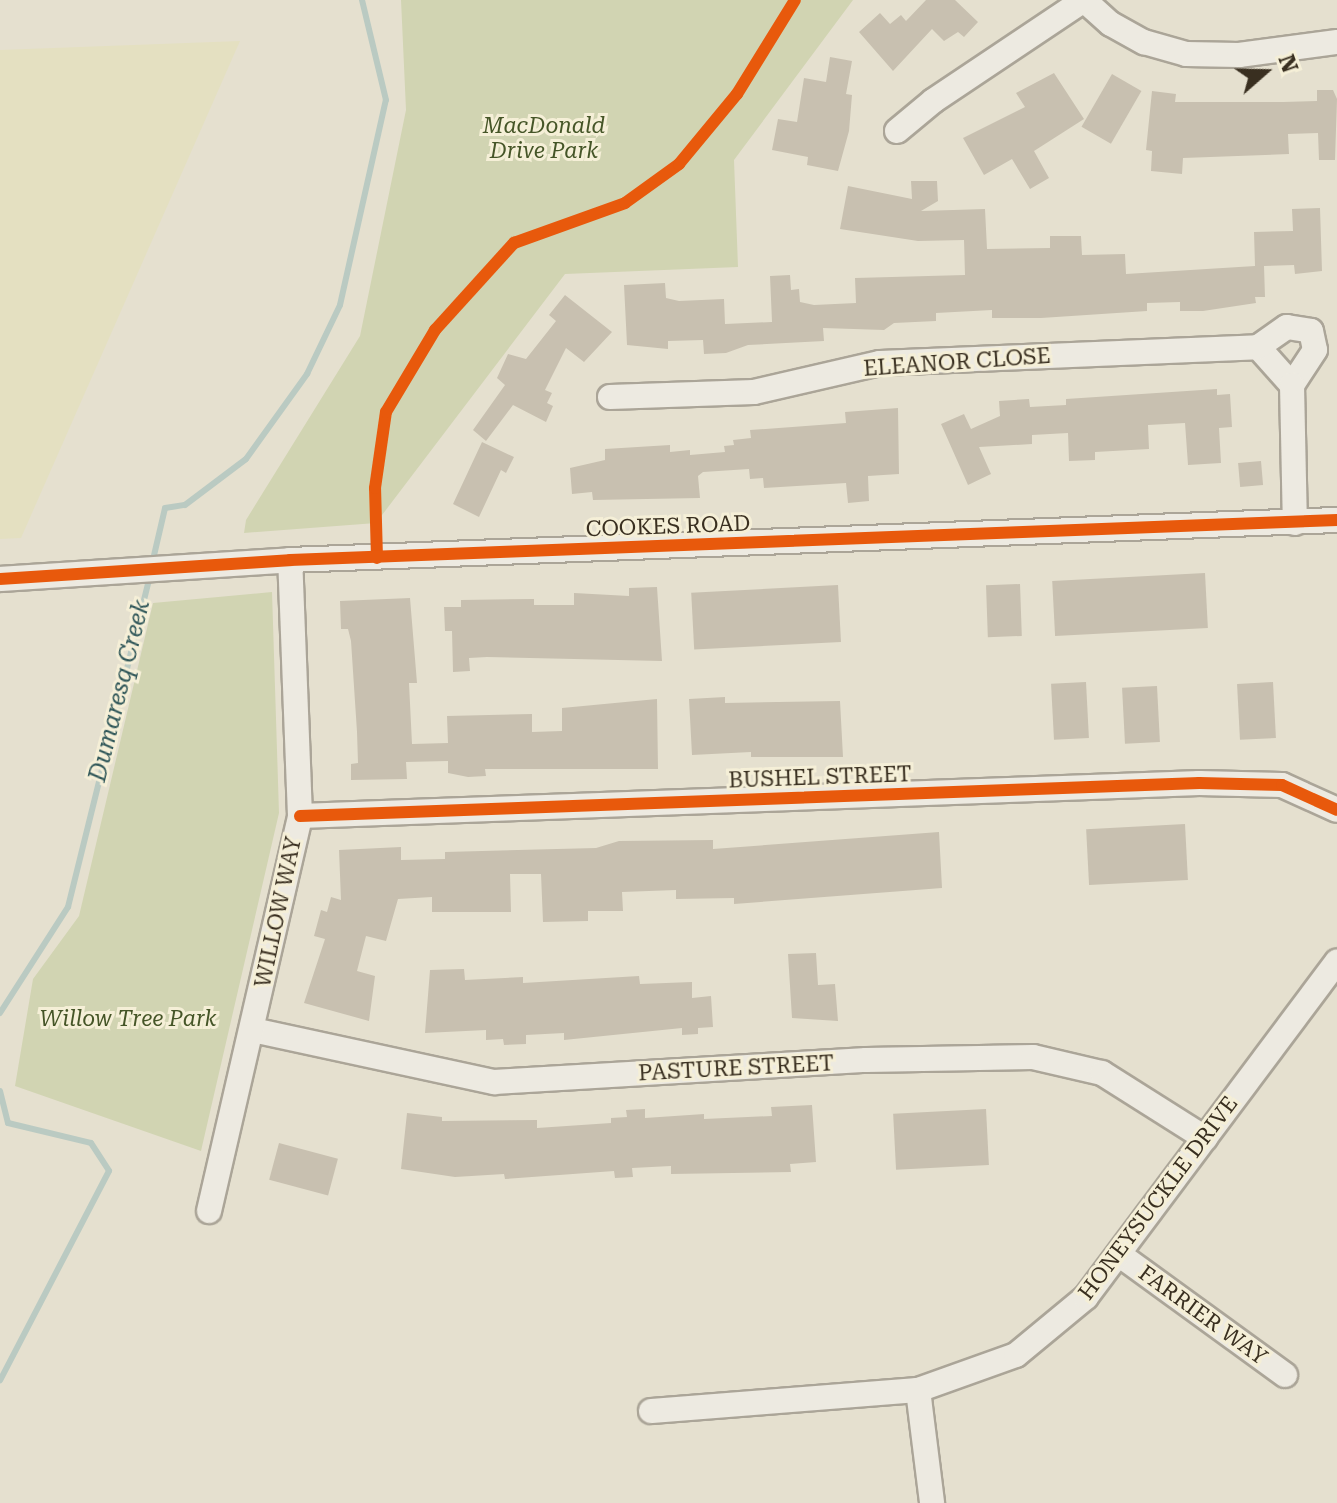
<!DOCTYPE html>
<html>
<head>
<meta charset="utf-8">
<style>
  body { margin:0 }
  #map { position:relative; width:1337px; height:1503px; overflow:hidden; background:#e5e0cf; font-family:"Roboto Serif",serif }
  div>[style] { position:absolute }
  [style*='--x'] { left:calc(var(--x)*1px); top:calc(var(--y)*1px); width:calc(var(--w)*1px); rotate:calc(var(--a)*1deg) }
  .farmland>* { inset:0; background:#e4e0c1 }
  .green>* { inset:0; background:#d1d4b2 }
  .stream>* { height:6px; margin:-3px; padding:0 3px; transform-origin:3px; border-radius:3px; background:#bacac2 }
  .building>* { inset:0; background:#c8c0b0; transform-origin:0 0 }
  .roads { filter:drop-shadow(2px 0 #aba598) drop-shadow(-2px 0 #aba598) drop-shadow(0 2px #aba598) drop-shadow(0 -2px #aba598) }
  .minor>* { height:24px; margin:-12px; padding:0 12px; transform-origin:12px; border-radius:12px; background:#edeae1 }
  .cycleway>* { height:12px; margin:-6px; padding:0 6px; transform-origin:6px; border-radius:6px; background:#e8590c }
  span { translate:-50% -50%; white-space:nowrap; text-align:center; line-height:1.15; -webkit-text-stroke:6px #f5efd7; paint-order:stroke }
  .park-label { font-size:22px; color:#455527; font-style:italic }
  .street-label { font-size:22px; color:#392f20 }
  .water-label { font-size:24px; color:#305759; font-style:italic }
  .north { position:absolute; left:1225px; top:32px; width:80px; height:80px; -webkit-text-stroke:6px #f5efd7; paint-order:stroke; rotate:70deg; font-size:22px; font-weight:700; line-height:32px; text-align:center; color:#392f20 }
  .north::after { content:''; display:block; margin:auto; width:28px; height:36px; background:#392f20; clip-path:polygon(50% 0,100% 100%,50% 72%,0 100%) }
</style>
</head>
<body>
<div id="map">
  <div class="farmland">
    <i style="clip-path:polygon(240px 41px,21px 538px,0 539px,0 50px)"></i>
  </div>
  <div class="green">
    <i style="clip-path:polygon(401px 0,853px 0,734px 160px,738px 267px,565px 274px,376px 523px,244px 533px,246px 520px,360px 336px,406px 110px)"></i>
    <i style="clip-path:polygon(272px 592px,279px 813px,201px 1151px,15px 1086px,33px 979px,79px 916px,153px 603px)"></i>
  </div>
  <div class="stream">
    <i style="--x:152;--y:564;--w:57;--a:-76.9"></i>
    <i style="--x:165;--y:508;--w:20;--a:-9"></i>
    <i style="--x:185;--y:505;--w:76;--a:-37"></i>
    <i style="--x:246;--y:459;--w:105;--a:-54.3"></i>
    <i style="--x:307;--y:374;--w:76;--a:-64.4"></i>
    <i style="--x:340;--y:305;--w:210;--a:-77.4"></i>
    <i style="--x:386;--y:100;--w:103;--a:-103.5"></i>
    <i style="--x:0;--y:1013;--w:126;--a:-57.3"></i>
    <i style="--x:68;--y:907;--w:342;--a:-76.1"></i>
    <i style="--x:0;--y:1091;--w:33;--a:76"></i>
    <i style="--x:8;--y:1123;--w:85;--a:13.5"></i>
    <i style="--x:91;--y:1143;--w:33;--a:57"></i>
    <i style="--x:109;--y:1171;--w:236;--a:117.5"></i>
  </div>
  <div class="building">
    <i style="clip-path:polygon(926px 0,955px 0,978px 22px,964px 37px,958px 32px,944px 41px,932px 29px,893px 71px,859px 32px,880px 13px,890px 24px,901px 15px,906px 21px)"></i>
    <i style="clip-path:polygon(830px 57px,852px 61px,846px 94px,852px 95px,849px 131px,838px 171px,807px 165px,808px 157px,772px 150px,778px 119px,797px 122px,804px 78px,826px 82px)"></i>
    <i style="clip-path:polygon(1054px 73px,1084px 119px,1034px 151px,1049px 178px,1030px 189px,1012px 159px,984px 175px,963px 138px,1025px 107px,1016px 93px)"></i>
    <i style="left:1112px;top:74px;width:34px;height:61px;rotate:30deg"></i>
    <i style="clip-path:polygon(1317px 90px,1333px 90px,1337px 99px,1335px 160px,1319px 160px,1318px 133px,1288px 134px,1289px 154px,1183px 158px,1182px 174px,1151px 171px,1152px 151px,1146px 150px,1152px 91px,1176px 94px,1175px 102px,1283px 102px,1317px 101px)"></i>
    <i style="clip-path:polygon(911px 181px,937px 181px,938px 201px,921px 211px,985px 209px,987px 249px,1050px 248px,1050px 236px,1081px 236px,1082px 255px,1125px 254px,1126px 274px,1255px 266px,1254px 232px,1293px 231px,1292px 209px,1320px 208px,1322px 271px,1295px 274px,1294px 265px,1264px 266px,1265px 297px,1255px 297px,1256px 303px,1203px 311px,1180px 311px,1180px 302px,1147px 303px,1147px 311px,1041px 318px,992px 318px,992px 310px,936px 313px,936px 321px,894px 323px,884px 330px,823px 328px,824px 341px,748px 345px,726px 353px,704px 354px,703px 340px,668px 341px,668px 349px,627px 345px,624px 285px,665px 283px,666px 298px,679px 301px,724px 299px,725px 324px,772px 322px,770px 276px,790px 275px,791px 290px,799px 289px,800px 302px,814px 305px,856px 303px,855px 278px,965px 275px,964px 240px,918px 241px,840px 229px,848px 186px,912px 199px)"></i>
    <i style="clip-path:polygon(565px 295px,612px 332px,584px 362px,566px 348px,545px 390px,552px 393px,547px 403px,553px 406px,546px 422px,513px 405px,486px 441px,473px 430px,505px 385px,497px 378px,508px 354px,526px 359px,556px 321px,549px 315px)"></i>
    <i style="clip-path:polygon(1217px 389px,1217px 395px,1230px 394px,1232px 427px,1219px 428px,1221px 463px,1188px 465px,1185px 423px,1148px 425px,1149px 449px,1095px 452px,1095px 460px,1069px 461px,1068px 433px,1032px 435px,1032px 444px,979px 447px,991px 474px,968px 485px,941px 424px,964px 414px,971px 429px,1000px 416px,999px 401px,1029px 399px,1030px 407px,1066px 405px,1066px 399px)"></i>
    <i style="clip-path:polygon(898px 408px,899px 474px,868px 476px,869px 501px,848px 503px,846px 483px,764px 488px,763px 478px,750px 479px,749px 469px,703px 472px,698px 476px,700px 498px,593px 500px,592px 492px,572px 494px,570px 468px,605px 460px,605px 449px,670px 445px,670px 452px,690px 450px,690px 455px,725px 452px,724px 446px,734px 445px,733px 440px,751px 438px,750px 430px,846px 423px,845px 412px)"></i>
    <i style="clip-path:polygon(482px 442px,514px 457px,506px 473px,501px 470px,479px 517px,453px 504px)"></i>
    <i style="left:1261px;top:461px;width:24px;height:23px;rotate:85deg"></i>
    <i style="left:1205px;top:573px;width:55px;height:153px;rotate:87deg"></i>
    <i style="left:1020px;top:584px;width:52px;height:34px;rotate:88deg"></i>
    <i style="left:838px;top:585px;width:57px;height:147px;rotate:87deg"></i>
    <i style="clip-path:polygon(657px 587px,662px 661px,487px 657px,469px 658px,470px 671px,453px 672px,452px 631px,445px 631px,444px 607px,461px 607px,461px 600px,534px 599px,534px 605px,574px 605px,574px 593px,629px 596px,629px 588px)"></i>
    <i style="clip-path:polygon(410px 598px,417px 683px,409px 683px,412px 744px,448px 743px,447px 716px,532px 714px,532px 732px,562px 731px,562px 708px,657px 699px,658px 769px,485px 769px,486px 776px,468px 777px,448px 773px,448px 761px,406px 762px,407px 779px,351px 780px,351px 764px,358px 763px,357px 732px,351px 641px,348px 629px,341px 629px,340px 601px)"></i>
    <i style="left:1086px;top:682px;width:56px;height:35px;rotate:87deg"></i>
    <i style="left:1273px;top:682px;width:56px;height:36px;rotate:87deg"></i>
    <i style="left:1157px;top:686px;width:56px;height:35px;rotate:87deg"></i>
    <i style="clip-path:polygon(725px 697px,725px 703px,840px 701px,843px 757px,751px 757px,751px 752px,692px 755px,689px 699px)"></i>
    <i style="left:1185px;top:824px;width:56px;height:99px;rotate:87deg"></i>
    <i style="clip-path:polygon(939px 832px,942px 888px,734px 904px,734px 898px,676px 899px,676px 890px,622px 892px,623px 911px,588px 911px,588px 921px,543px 922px,541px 874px,510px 874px,511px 912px,432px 912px,432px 897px,398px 899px,386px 941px,366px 936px,357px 971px,375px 976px,369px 1021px,304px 1003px,325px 939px,314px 936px,321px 910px,327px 912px,331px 897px,341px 900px,339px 850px,401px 847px,401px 860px,445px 859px,445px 852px,596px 848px,619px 841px,713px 840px,713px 849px)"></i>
    <i style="clip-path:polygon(816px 953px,818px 985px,835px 984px,838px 1021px,792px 1018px,788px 954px)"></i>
    <i style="clip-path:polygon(464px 969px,465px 980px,523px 977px,523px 983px,639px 976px,640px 984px,692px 982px,692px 998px,711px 996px,713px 1027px,698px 1028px,698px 1034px,682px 1035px,682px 1028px,564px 1040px,564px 1033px,526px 1035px,526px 1044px,504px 1045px,503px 1039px,486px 1040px,486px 1030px,425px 1033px,430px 970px)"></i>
    <i style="clip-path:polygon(812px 1105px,816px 1162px,790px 1164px,791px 1172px,671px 1174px,671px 1166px,632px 1168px,633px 1177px,615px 1178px,614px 1171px,505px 1179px,504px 1174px,455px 1177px,401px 1169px,407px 1113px,442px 1117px,442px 1121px,537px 1120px,537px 1128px,611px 1123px,611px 1118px,627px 1117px,626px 1110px,645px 1109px,645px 1118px,704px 1114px,704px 1119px,772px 1116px,771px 1107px)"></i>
    <i style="left:986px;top:1109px;width:56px;height:93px;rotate:87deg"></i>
    <i style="left:279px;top:1143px;width:61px;height:38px;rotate:15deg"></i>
  </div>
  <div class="roads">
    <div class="minor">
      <i style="--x:1084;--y:0;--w:36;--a:42"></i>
      <i style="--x:1111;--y:24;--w:38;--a:29"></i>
      <i style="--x:1144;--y:42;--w:44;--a:15.9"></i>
      <i style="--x:1186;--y:54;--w:53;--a:1.1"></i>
      <i style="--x:1239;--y:55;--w:99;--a:-7.6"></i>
      <i style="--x:897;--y:131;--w:47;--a:-39.8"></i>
      <i style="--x:933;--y:101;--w:182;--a:-33.8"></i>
      <i style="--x:1258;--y:347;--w:51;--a:48.2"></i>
      <i style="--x:610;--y:397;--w:144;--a:-2"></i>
      <i style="--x:754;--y:392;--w:129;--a:-13"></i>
      <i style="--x:880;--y:363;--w:378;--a:-2.4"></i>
      <i style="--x:1258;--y:347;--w:35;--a:-35"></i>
      <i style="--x:1287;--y:327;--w:24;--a:9"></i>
      <i style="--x:1311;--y:331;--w:19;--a:78"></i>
      <i style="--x:1315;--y:350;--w:42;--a:123.3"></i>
      <i style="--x:1292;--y:385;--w:138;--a:88.8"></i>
      <i style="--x:0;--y:579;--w:291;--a:-3.7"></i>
      <i style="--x:290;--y:560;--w:1048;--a:-2.19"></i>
      <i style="--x:300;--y:816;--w:900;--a:-2.1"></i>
      <i style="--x:1199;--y:783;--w:83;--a:1.4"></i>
      <i style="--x:1282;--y:785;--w:60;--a:24.4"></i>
      <i style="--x:253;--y:1030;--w:247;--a:12.2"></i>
      <i style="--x:494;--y:1082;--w:373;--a:-3.4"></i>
      <i style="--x:866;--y:1060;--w:167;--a:-1"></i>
      <i style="--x:1033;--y:1057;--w:71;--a:13.1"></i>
      <i style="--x:1102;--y:1073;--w:122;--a:32.3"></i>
      <i style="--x:209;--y:1211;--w:405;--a:-77"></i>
      <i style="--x:300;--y:816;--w:256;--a:-92.2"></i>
      <i style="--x:1120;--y:1255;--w:204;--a:36"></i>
      <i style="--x:918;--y:1390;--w:114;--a:82.9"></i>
      <i style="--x:651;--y:1411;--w:268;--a:-4.5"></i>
      <i style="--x:918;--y:1390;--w:104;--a:-19.7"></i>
      <i style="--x:1016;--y:1355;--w:91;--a:-39.6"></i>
      <i style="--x:1086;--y:1297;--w:419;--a:-53.2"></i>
    </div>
  </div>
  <div class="cycleway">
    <i style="--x:377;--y:558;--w:70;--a:-91.6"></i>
    <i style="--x:375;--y:488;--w:77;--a:-81.8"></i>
    <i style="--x:386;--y:412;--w:96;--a:-59.1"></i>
    <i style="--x:435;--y:330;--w:118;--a:-47.8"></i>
    <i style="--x:514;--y:243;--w:118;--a:-19.8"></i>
    <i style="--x:625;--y:203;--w:67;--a:-35.8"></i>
    <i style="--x:679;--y:164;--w:91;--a:-50.4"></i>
    <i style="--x:737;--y:94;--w:110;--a:-58.3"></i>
    <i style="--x:0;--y:579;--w:291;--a:-3.7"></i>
    <i style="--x:290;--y:560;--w:1048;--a:-2.19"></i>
    <i style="--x:300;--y:816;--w:900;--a:-2.1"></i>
    <i style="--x:1199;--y:783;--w:83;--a:1.4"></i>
    <i style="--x:1282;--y:785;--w:60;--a:24.4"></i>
  </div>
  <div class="park-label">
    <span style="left:544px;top:138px">MacDonald<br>Drive Park</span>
    <span style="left:128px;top:1019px">Willow Tree Park</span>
  </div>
  <div class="street-label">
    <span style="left:957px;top:362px;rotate:-4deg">ELEANOR CLOSE</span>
    <span style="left:668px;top:526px;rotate:-2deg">COOKES ROAD</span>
    <span style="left:820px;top:777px;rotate:-2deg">BUSHEL STREET</span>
    <span style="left:278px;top:912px;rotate:-78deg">WILLOW WAY</span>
    <span style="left:736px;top:1068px;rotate:-3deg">PASTURE STREET</span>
    <span style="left:1158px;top:1198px;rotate:-53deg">HONEYSUCKLE DRIVE</span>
    <span style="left:1203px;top:1315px;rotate:36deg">FARRIER WAY</span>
  </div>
  <div class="water-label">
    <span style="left:120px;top:691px;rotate:-76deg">Dumaresq Creek</span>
  </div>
  <div class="north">N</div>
</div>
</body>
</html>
